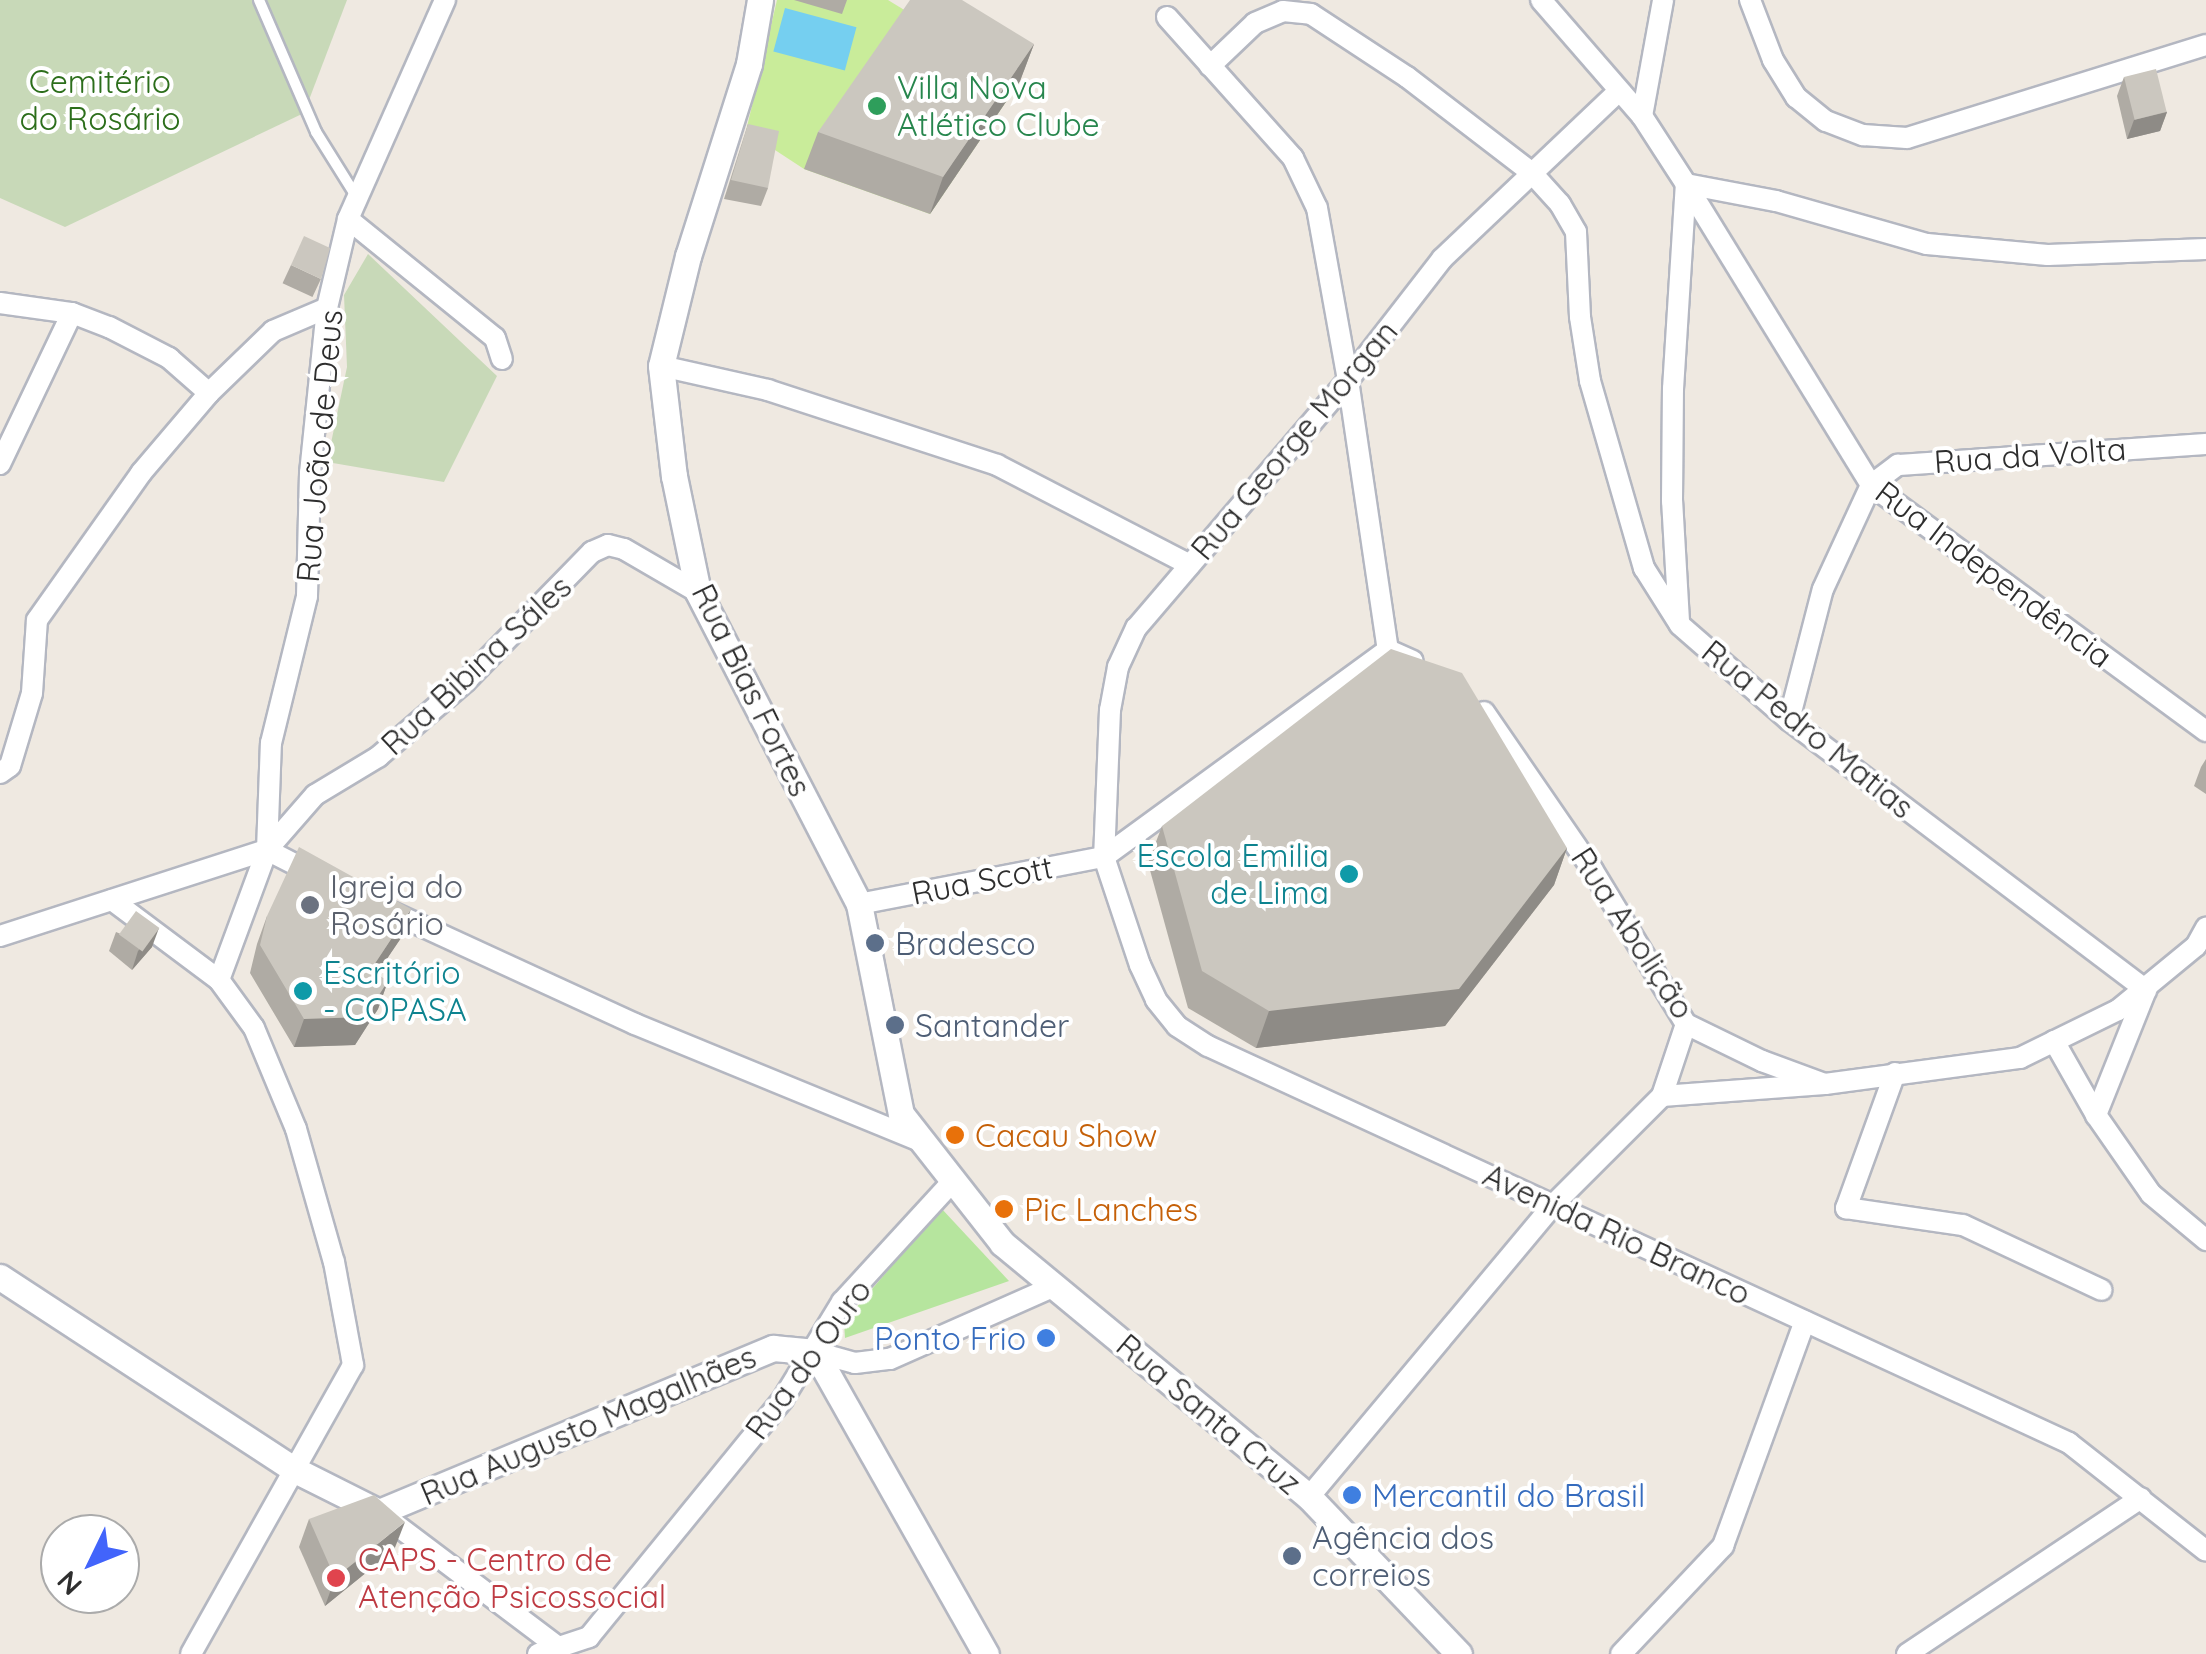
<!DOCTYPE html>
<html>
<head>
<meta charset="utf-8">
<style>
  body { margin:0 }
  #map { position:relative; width:2206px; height:1654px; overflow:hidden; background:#efe9e1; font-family:Quicksand,sans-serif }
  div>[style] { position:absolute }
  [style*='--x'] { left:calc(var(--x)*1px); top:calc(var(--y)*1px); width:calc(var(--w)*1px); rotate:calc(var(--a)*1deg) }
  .green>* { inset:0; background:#b6e59e }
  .cemetery>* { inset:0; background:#c8d9b8 }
  .pitch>* { inset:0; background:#c9ec9a }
  .water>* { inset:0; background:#75cff0; transform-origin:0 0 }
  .roads { filter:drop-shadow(2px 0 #b4b7c1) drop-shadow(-2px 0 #b4b7c1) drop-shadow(0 2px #b4b7c1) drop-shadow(0 -2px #b4b7c1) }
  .service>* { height:10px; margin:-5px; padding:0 5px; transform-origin:5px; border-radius:5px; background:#fff }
  .minor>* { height:20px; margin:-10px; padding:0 10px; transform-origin:10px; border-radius:10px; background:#fff }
  .tertiary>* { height:25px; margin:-12.5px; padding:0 12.5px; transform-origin:12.5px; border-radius:12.5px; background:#fff }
  .wall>* { inset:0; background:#afaba4; transform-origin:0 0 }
  .shaded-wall>* { inset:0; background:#8e8b86 }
  .building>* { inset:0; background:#cbc7bf; transform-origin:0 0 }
  .dots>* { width:28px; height:28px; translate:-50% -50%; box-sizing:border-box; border:5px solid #fff; border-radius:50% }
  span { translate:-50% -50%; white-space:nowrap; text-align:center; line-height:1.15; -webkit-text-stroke:8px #fff; paint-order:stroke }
  .park-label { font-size:32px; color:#2c6e1b }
  .leisure-label { font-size:32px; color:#27864d }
  .left { translate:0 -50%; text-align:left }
  .street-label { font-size:32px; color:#2e2e2e }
  .culture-label { font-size:32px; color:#0d838f }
  .right { translate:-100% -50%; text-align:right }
  .worship-label { font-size:32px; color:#5b616d }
  .service-label { font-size:32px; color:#4e5e75 }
  .food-label { font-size:32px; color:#c56008 }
  .shop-label { font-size:32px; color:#366cbe }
  .health-label { font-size:32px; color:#be3a42 }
  .north { position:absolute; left:40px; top:1514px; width:100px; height:100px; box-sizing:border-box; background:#fff; border:2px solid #ababab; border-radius:50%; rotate:227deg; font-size:28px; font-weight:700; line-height:40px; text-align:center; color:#2e2e2e }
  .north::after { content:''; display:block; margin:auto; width:35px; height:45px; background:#4264fb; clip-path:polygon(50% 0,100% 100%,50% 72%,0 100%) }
</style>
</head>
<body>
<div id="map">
  <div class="green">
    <i style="clip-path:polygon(941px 1208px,1009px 1281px,845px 1338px,844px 1322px)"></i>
  </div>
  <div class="cemetery">
    <i style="clip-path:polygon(0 0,347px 0,304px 113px,65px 227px,0 198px)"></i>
    <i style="clip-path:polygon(368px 254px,497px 376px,444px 482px,327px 462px,347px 367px,344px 295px)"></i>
  </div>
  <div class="pitch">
    <i style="clip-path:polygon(777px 0,888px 0,1020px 81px,930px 214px,804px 169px,746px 131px)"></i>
  </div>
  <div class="water">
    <i style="left:785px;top:8px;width:74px;height:45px;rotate:15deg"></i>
  </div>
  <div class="roads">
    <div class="service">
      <i style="--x:259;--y:0;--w:144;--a:66.6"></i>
      <i style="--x:316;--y:132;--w:75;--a:58"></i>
    </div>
    <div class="minor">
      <i style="--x:1541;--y:0;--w:154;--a:49"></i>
      <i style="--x:1642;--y:116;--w:81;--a:57.1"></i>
      <i style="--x:1686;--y:184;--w:92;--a:10.7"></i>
      <i style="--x:1776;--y:201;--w:157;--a:15.9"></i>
      <i style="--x:1927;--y:244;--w:121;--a:5.2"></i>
      <i style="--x:2048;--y:255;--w:158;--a:-2.2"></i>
      <i style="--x:1750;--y:0;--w:64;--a:69"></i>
      <i style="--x:1773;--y:60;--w:44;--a:58.1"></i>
      <i style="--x:1796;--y:97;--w:38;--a:39"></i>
      <i style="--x:1826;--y:121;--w:40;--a:21"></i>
      <i style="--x:1863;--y:135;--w:44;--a:3.9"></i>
      <i style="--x:1907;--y:138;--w:313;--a:-17.3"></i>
      <i style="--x:1167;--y:17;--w:189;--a:48.2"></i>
      <i style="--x:1293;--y:158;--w:55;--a:64.4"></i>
      <i style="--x:1317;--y:208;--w:175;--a:79.8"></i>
      <i style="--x:1348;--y:380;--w:273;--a:81.6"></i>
      <i style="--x:1210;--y:66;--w:62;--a:-43.7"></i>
      <i style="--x:1255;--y:23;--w:30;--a:-23"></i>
      <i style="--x:1283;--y:11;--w:28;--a:6"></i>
      <i style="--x:1311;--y:14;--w:115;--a:33.3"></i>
      <i style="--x:1407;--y:77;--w:156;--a:37.5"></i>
      <i style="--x:1531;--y:172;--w:43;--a:47.8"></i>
      <i style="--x:1560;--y:204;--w:32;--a:60"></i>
      <i style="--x:1576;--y:232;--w:85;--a:87.3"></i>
      <i style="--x:1580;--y:317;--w:65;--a:81.1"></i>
      <i style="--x:1590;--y:381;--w:195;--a:73.9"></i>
      <i style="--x:1644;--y:568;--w:67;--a:57.7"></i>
      <i style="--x:1680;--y:625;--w:145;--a:41.1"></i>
      <i style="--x:1789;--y:720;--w:448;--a:37.1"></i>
      <i style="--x:2146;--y:990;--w:135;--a:111.8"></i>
      <i style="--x:1619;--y:91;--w:244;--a:136.5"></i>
      <i style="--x:1442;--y:259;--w:153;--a:127.8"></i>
      <i style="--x:1348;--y:380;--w:326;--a:130.5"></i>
      <i style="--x:1136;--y:628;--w:43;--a:114.8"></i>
      <i style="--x:1118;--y:667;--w:44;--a:100.5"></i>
      <i style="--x:1110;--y:710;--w:147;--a:92.3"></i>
      <i style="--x:1104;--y:857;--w:114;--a:71.6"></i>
      <i style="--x:1140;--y:965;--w:38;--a:65"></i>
      <i style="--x:1156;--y:1000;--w:33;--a:51"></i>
      <i style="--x:1177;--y:1026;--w:37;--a:33"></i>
      <i style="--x:1208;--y:1046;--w:948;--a:24.75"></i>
      <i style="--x:2069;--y:1443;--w:174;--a:38.2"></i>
      <i style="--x:1642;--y:116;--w:118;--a:-79.7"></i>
      <i style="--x:1686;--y:184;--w:353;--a:58.4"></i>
      <i style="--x:1871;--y:485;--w:416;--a:36.3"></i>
      <i style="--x:348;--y:219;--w:189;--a:39"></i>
      <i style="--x:495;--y:338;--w:22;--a:72"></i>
      <i style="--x:0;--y:303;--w:73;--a:7.9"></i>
      <i style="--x:72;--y:313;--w:40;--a:21"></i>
      <i style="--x:109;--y:327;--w:68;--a:27.3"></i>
      <i style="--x:169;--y:358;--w:53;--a:41.2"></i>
      <i style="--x:661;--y:366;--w:110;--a:12.6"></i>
      <i style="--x:768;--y:390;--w:241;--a:18.1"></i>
      <i style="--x:997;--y:465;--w:217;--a:27.4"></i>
      <i style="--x:0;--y:464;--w:167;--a:-64.5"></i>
      <i style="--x:1679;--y:621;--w:120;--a:-93.3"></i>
      <i style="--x:1672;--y:501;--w:112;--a:-89.5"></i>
      <i style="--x:1673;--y:389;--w:205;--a:-86.4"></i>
      <i style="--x:1484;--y:712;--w:191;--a:55.5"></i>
      <i style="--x:1592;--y:869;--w:181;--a:58.8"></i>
      <i style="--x:1686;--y:1024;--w:85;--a:26"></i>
      <i style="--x:1762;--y:1061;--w:67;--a:20.1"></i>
      <i style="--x:1789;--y:720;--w:135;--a:-75.5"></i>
      <i style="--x:1823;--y:589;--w:115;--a:-65.2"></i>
      <i style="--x:1871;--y:485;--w:34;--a:-37"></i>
      <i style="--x:1898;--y:465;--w:309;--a:-3.9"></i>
      <i style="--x:0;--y:773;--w:12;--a:-35"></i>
      <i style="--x:10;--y:766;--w:76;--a:-73.2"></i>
      <i style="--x:32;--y:693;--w:73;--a:-86.1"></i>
      <i style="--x:37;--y:620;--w:180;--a:-54.7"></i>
      <i style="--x:141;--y:473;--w:105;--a:-49.6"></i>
      <i style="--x:209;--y:393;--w:89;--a:-44.1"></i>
      <i style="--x:273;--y:331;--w:59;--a:-23.1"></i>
      <i style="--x:267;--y:850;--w:53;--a:27.1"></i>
      <i style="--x:267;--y:850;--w:73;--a:-48.9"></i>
      <i style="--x:315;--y:795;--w:74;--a:-31.1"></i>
      <i style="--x:378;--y:757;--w:115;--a:-40.8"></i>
      <i style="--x:465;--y:682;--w:182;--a:-45.7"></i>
      <i style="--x:592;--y:552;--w:17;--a:-24"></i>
      <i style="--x:608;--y:545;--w:16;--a:14"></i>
      <i style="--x:624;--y:549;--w:86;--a:30.2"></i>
      <i style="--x:112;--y:900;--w:134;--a:36.8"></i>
      <i style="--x:219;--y:980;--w:59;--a:53.9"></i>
      <i style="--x:254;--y:1028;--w:109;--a:67.4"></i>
      <i style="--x:296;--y:1129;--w:138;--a:74.1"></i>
      <i style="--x:334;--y:1262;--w:105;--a:79.5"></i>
      <i style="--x:353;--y:1365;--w:331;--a:119.3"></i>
      <i style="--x:859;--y:904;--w:249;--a:-10.9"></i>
      <i style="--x:1104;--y:857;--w:351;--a:-36.1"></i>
      <i style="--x:1388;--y:650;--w:27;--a:24"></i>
      <i style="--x:385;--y:909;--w:275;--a:24.7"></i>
      <i style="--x:635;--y:1024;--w:306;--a:22.3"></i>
      <i style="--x:0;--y:936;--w:281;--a:-17.9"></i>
      <i style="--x:219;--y:980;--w:139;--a:-69.7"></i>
      <i style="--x:267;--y:850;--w:107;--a:-87.9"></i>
      <i style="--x:271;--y:743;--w:151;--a:-76.2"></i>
      <i style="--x:307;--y:596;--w:123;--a:-88.6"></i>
      <i style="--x:310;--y:473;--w:166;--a:-84.1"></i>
      <i style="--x:327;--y:308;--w:91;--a:-76.7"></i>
      <i style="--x:348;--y:219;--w:240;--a:-66.1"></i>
      <i style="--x:2054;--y:1041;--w:85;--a:60.4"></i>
      <i style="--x:2096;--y:1115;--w:96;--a:55.2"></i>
      <i style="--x:2151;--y:1194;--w:72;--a:39.9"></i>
      <i style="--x:1895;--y:1073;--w:144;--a:109.9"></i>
      <i style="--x:1846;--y:1208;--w:118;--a:8.3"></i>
      <i style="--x:1963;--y:1225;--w:153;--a:25.1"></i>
      <i style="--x:1662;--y:1096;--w:163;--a:-4.2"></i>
      <i style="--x:1825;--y:1084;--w:197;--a:-7.6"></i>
      <i style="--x:2020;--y:1058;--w:109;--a:-26.1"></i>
      <i style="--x:2118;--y:1010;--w:101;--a:-39.4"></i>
      <i style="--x:2196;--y:946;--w:21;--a:-61"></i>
      <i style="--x:815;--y:1352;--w:41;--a:15.4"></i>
      <i style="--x:855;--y:1363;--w:35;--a:-7"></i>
      <i style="--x:890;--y:1359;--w:180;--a:-23.9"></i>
      <i style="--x:1309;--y:1497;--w:382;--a:-50.1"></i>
      <i style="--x:1554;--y:1204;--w:153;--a:-45"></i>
      <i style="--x:1662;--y:1096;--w:76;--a:-71.6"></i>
      <i style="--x:383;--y:1515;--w:218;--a:37"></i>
      <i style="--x:538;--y:1654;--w:54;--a:-18.4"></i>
      <i style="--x:589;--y:1637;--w:307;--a:-50.8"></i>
      <i style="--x:783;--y:1399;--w:114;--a:-58.7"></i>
      <i style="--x:842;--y:1302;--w:163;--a:-47.5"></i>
      <i style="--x:1621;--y:1654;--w:149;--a:-46.6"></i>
      <i style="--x:1723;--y:1546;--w:239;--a:-70"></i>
      <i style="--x:1907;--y:1654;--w:281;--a:-33.7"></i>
    </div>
    <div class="tertiary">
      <i style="--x:760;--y:0;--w:65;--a:99.8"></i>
      <i style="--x:749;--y:64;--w:201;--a:107.6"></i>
      <i style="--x:688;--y:256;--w:113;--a:103.8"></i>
      <i style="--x:661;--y:366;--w:111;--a:83.3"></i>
      <i style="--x:674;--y:476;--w:118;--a:78.3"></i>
      <i style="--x:698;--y:592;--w:351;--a:62.7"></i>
      <i style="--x:859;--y:904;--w:214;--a:78.7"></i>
      <i style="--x:901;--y:1114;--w:164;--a:51.9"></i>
      <i style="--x:1002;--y:1243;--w:398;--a:39.6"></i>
      <i style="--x:1309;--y:1497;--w:217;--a:46.3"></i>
      <i style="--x:0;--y:1277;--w:353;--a:33.2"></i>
      <i style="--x:295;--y:1470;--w:94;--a:26.6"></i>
      <i style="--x:379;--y:1512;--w:427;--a:-22.6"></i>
      <i style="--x:773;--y:1348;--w:42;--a:5.4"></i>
      <i style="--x:815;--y:1352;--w:347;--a:60.5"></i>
    </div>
  </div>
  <div class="wall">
    <i style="clip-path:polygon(794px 0,847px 0,842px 14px)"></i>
    <i style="clip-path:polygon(1034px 44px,1020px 81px,930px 214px,804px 169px,818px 132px)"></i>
    <i style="clip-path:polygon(2124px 77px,2167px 112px,2160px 131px,2127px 139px,2117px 96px)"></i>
    <i style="clip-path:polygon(748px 124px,768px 188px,761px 206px,724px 199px)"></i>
    <i style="left:291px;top:265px;width:33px;height:20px;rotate:25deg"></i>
    <i style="clip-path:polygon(2206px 759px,2206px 794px,2194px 786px,2201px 767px)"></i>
    <i style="clip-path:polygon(1162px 826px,1567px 848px,1554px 885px,1445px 1026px,1256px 1048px,1188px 1008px,1148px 863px)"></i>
    <i style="clip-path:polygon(267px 916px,401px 938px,376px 974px,388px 981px,378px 1009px,355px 1045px,294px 1047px,250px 973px,257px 944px)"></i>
    <i style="clip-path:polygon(116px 932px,152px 947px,132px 970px,109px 951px)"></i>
    <i style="clip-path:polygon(309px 1519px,394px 1550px,325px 1606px,299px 1547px)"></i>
  </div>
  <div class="shaded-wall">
    <i style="clip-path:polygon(1034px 44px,1020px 81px,930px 214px,943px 177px)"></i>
    <i style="clip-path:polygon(2167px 112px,2160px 131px,2127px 139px,2134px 120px)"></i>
    <i style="clip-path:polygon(1567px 848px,1554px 885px,1445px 1026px,1256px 1048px,1269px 1011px)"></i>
    <i style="clip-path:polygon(411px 909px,401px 938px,360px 999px,370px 971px)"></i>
    <i style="clip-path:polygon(159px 928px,152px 947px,132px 970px,138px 951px)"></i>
    <i style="clip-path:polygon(388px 981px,378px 1009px,355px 1045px,294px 1047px,304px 1019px)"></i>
    <i style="clip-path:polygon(405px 1522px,394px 1550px,325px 1606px,335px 1578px)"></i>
  </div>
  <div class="building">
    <i style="clip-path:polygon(910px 0,962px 0,1034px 44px,943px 177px,818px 132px)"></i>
    <i style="left:2156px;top:69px;width:44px;height:33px;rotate:76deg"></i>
    <i style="clip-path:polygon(748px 124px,779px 131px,768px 188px,731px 180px)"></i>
    <i style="clip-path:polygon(304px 236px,330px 248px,321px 279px,291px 265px)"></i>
    <i style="clip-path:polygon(1391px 649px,1462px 673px,1567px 848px,1459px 989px,1269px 1011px,1202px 971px,1162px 826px)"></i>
    <i style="clip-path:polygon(299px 847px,411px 909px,370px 971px,388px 981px,365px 1017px,304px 1019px,260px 945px,267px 916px)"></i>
    <i style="left:136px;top:911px;width:29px;height:29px;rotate:36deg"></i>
    <i style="clip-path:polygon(374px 1495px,405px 1522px,335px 1578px,309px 1519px)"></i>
  </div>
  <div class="dots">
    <i style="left:877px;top:106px;background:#2e9e5b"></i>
    <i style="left:1349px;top:874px;background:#0f9aa8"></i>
    <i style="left:310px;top:905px;background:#6b7280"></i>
    <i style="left:875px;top:943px;background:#5c6f8a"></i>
    <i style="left:303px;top:991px;background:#0f9aa8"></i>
    <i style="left:895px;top:1025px;background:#5c6f8a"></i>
    <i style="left:955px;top:1135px;background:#e8710a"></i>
    <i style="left:1004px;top:1209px;background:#e8710a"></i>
    <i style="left:1046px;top:1338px;background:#3f7fe0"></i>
    <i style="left:1352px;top:1495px;background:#3f7fe0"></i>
    <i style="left:1292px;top:1556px;background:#5c6f8a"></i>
    <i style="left:336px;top:1578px;background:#e0444e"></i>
  </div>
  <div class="park-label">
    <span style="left:100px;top:100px">Cemitério<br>do Rosário</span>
  </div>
  <div class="leisure-label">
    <span class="left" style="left:897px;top:106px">Villa Nova<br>Atlético Clube</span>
  </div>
  <div class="street-label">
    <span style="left:1294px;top:440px;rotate:-50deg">Rua George Morgan</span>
    <span style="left:319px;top:446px;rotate:-85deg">Rua João de Deus</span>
    <span style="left:2030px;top:455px;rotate:-4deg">Rua da Volta</span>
    <span style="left:1994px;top:574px;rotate:37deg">Rua Independência</span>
    <span style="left:476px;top:665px;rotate:-43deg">Rua Bibina Sáles</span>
    <span style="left:752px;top:690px;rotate:64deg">Rua Bias Fortes</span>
    <span style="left:1808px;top:729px;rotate:39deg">Rua Pedro Matias</span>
    <span style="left:982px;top:880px;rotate:-11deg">Rua Scott</span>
    <span style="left:1633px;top:933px;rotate:57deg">Rua Abolição</span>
    <span style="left:1617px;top:1234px;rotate:25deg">Avenida Rio Branco</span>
    <span style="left:808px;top:1359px;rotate:-54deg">Rua do Ouro</span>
    <span style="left:1209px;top:1414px;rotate:40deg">Rua Santa Cruz</span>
    <span style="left:588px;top:1425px;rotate:-23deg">Rua Augusto Magalhães</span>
  </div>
  <div class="culture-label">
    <span class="right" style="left:1329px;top:874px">Escola Emilia<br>de Lima</span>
    <span class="left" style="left:323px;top:991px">Escritório<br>- COPASA</span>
  </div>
  <div class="worship-label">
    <span class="left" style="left:330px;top:905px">Igreja do<br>Rosário</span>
  </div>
  <div class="service-label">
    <span class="left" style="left:895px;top:943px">Bradesco</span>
    <span class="left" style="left:915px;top:1025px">Santander</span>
    <span class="left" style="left:1312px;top:1556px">Agência dos<br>correios</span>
  </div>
  <div class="food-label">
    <span class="left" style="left:975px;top:1135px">Cacau Show</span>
    <span class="left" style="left:1024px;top:1209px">Pic Lanches</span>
  </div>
  <div class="shop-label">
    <span class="right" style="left:1026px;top:1338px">Ponto Frio</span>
    <span class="left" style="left:1372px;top:1495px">Mercantil do Brasil</span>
  </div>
  <div class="health-label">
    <span class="left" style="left:358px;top:1578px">CAPS - Centro de<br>Atenção Psicossocial</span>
  </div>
  <div class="north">N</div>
</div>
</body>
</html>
